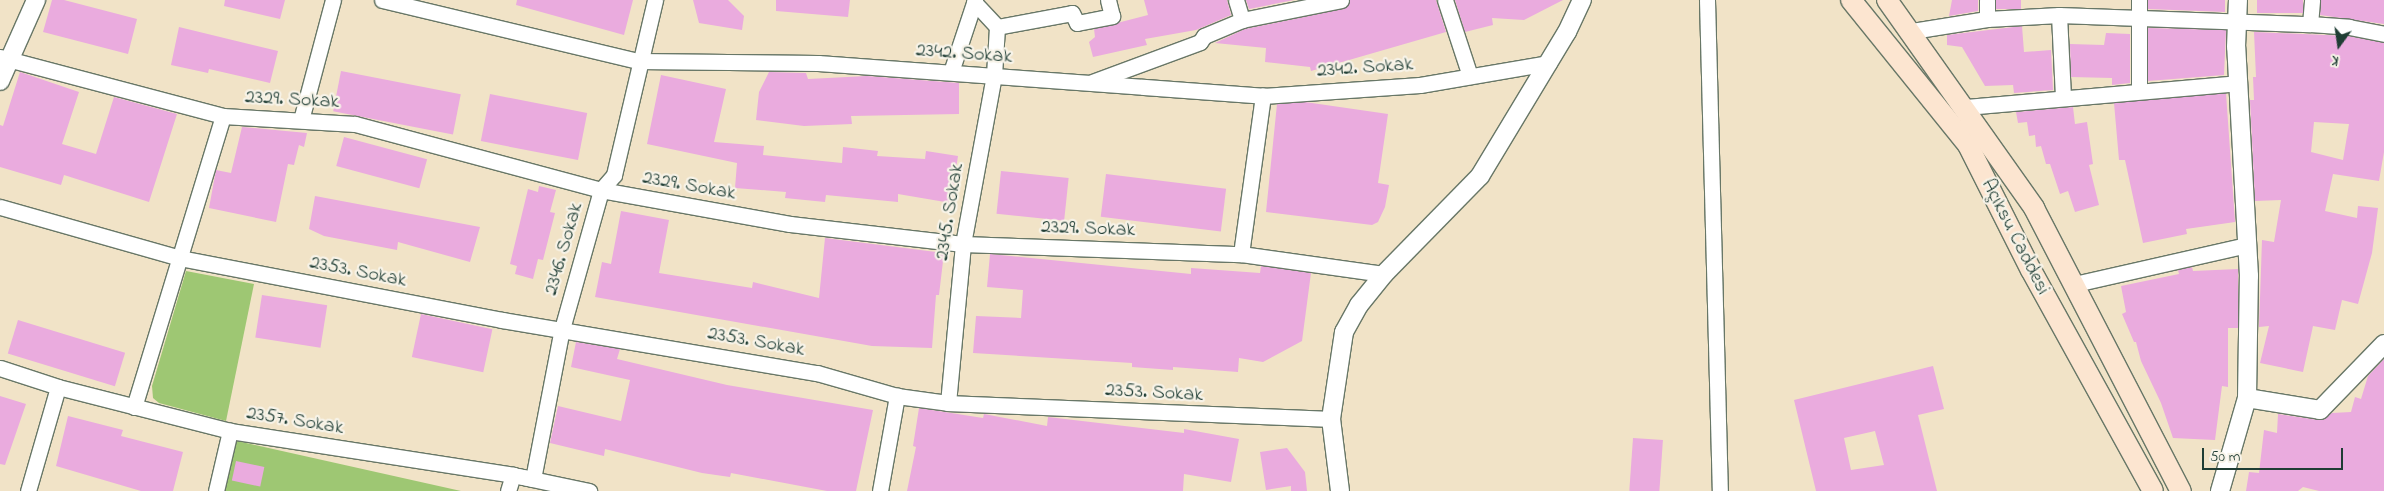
<!DOCTYPE html>
<html>
<head>
<meta charset="utf-8">
<style>
  body { margin:0 }
  #map { position:relative; width:2384px; height:491px; overflow:hidden; background:#f1e3c7; font-family:"Indie Flower",sans-serif }
  div>[style] { position:absolute }
  [style*='--x'] { left:calc(var(--x)*1px); top:calc(var(--y)*1px); width:calc(var(--w)*1px); rotate:calc(var(--a)*1deg) }
  .green>* { inset:0; background:#9ec773 }
  .building>* { inset:0; background:#eaabde; transform-origin:0 0 }
  .roads { filter:drop-shadow(1px 0 #687767) drop-shadow(-1px 0 #687767) drop-shadow(0 1px #687767) drop-shadow(0 -1px #687767) }
  .minor>* { height:15px; margin:-7.5px; padding:0 7.5px; transform-origin:7.5px; border-radius:7.5px; background:#fff }
  .tertiary>* { height:18px; margin:-9px; padding:0 9px; transform-origin:9px; border-radius:9px; background:#fff }
  .secondary>* { height:20px; margin:-10px; padding:0 10px; transform-origin:10px; border-radius:10px; background:#fce5d0 }
  span { translate:-50% -50%; white-space:nowrap; text-align:center; line-height:1.15; -webkit-text-stroke:4.5px #f7f3e8; paint-order:stroke }
  .street-label { font-size:20px; color:#1f3d34 }
  .north { position:absolute; left:2314px; top:20px; width:50px; height:50px; -webkit-text-stroke:4px #f7f3e8; paint-order:stroke; rotate:194deg; font-size:14px; font-weight:700; line-height:20px; text-align:center; color:#1f3d34 }
  .north::after { content:''; display:block; margin:auto; width:18px; height:22px; background:#1f3d34; clip-path:polygon(50% 0,100% 100%,50% 72%,0 100%) }
  .scale { position:absolute; left:2202px; top:448px; width:141px; height:22px; box-sizing:border-box; border:2px solid #1f3d34; border-top:0; padding-left:6px; font-size:15px; line-height:18px; white-space:nowrap; color:#1f3d34; -webkit-text-stroke:4px #f7f3e8; paint-order:stroke }
</style>
</head>
<body>
<div id="map">
  <div class="green">
    <i style="clip-path:polygon(186px 271px,254px 284px,226px 421px,159px 403px,153px 398px,152px 386px)"></i>
    <i style="clip-path:polygon(233px 440px,461px 491px,223px 491px)"></i>
  </div>
  <div class="building">
    <i style="clip-path:polygon(52px 0,64px 0,137px 19px,128px 54px,43px 32px)"></i>
    <i style="clip-path:polygon(225px 0,285px 0,280px 19px,224px 6px)"></i>
    <i style="clip-path:polygon(517px 0,633px 0,624px 35px,516px 5px)"></i>
    <i style="clip-path:polygon(693px 0,728px 0,744px 16px,742px 30px,699px 23px)"></i>
    <i style="clip-path:polygon(776px 0,850px 0,848px 17px,776px 11px)"></i>
    <i style="clip-path:polygon(1144px 0,1227px 0,1231px 15px,1196px 30px,1145px 39px,1147px 45px,1093px 57px,1089px 42px,1095px 37px,1094px 29px,1148px 15px)"></i>
    <i style="clip-path:polygon(1246px 0,1294px 0,1249px 9px)"></i>
    <i style="clip-path:polygon(1350px 0,1436px 0,1446px 32px,1311px 71px,1310px 67px,1265px 62px,1266px 48px,1215px 43px,1245px 29px,1343px 9px)"></i>
    <i style="clip-path:polygon(1455px 0,1563px 0,1524px 20px,1492px 18px,1493px 25px,1465px 32px)"></i>
    <i style="clip-path:polygon(1952px 0,1978px 0,1978px 11px,1949px 16px)"></i>
    <i style="left:1996px;top:0;width:25px;height:9px"></i>
    <i style="clip-path:polygon(2148px 0,2225px 0,2225px 12px,2148px 9px)"></i>
    <i style="left:2257px;top:0;width:46px;height:13px"></i>
    <i style="clip-path:polygon(2321px 0,2384px 0,2384px 24px,2320px 15px)"></i>
    <i style="clip-path:polygon(2022px 26px,2024px 52px,2051px 50px,2053px 90px,2014px 93px,2013px 85px,1985px 86px,1962px 47px,1947px 45px,1947px 35px)"></i>
    <i style="clip-path:polygon(179px 27px,278px 51px,270px 83px,209px 69px,208px 73px,171px 65px)"></i>
    <i style="clip-path:polygon(2148px 28px,2226px 30px,2224px 75px,2148px 81px)"></i>
    <i style="clip-path:polygon(evenodd,2254px 32px,2348px 36px,2384px 43px,2384px 152px,2379px 181px,2333px 174px,2325px 211px,2357px 218px,2358px 206px,2378px 208px,2372px 253px,2358px 304px,2342px 300px,2335px 330px,2313px 326px,2303px 372px,2260px 363px,2269px 326px,2259px 327px,2262px 240px,2274px 242px,2281px 200px,2255px 201px,2250px 100px,2254px 100px,2253px 77px,2256px 77px,2254px 32px,2314px 122px,2349px 124px,2343px 160px,2311px 152px,2314px 122px)"></i>
    <i style="clip-path:polygon(2106px 33px,2130px 34px,2130px 83px,2112px 85px,2112px 78px,2071px 77px,2070px 44px,2104px 45px)"></i>
    <i style="left:341px;top:71px;width:122px;height:41px;rotate:11deg"></i>
    <i style="clip-path:polygon(20px 72px,79px 92px,62px 144px,96px 154px,114px 97px,177px 114px,149px 202px,64px 175px,61px 185px,0 167px,0 125px,3px 126px)"></i>
    <i style="clip-path:polygon(769px 72px,806px 73px,808px 79px,867px 76px,959px 83px,959px 114px,851px 116px,852px 124px,804px 126px,756px 120px,759px 92px)"></i>
    <i style="clip-path:polygon(661px 75px,726px 89px,714px 142px,764px 146px,763px 155px,842px 163px,843px 147px,878px 151px,877px 156px,925px 159px,926px 151px,958px 156px,951px 203px,898px 194px,898px 202px,826px 195px,825px 202px,785px 198px,786px 192px,735px 188px,737px 163px,647px 144px)"></i>
    <i style="clip-path:polygon(2226px 93px,2235px 222px,2186px 229px,2187px 234px,2143px 243px,2125px 160px,2119px 160px,2114px 103px)"></i>
    <i style="left:490px;top:94px;width:99px;height:48px;rotate:11deg"></i>
    <i style="clip-path:polygon(1305px 102px,1388px 114px,1378px 183px,1389px 185px,1385px 207px,1378px 222px,1372px 225px,1266px 212px,1277px 104px)"></i>
    <i style="clip-path:polygon(2073px 107px,2075px 124px,2087px 122px,2093px 164px,2089px 165px,2099px 205px,2075px 212px,2068px 191px,2060px 194px,2050px 164px,2046px 164px,2041px 146px,2036px 147px,2035px 135px,2029px 136px,2027px 122px,2018px 123px,2016px 112px)"></i>
    <i style="clip-path:polygon(242px 127px,307px 133px,304px 147px,299px 145px,294px 165px,288px 164px,276px 222px,209px 208px,216px 170px,231px 173px)"></i>
    <i style="left:344px;top:137px;width:86px;height:30px;rotate:15deg"></i>
    <i style="left:1001px;top:171px;width:68px;height:43px;rotate:6deg"></i>
    <i style="left:1106px;top:174px;width:121px;height:43px;rotate:7deg"></i>
    <i style="clip-path:polygon(539px 186px,556px 190px,550px 212px,555px 213px,543px 260px,538px 259px,533px 279px,515px 274px,517px 266px,510px 264px,528px 189px,538px 192px)"></i>
    <i style="clip-path:polygon(315px 196px,480px 227px,470px 262px,398px 242px,397px 250px,324px 236px,309px 229px)"></i>
    <i style="clip-path:polygon(621px 211px,669px 220px,659px 273px,752px 288px,753px 282px,819px 298px,825px 238px,944px 253px,939px 295px,936px 295px,932px 348px,872px 346px,595px 297px,602px 262px,611px 264px)"></i>
    <i style="clip-path:polygon(990px 254px,1191px 274px,1191px 268px,1260px 273px,1261px 266px,1311px 273px,1302px 341px,1263px 362px,1239px 358px,1238px 372px,1173px 367px,1173px 370px,1132px 367px,1132px 363px,973px 353px,976px 316px,1021px 318px,1023px 290px,987px 287px)"></i>
    <i style="clip-path:polygon(2192px 267px,2193px 271px,2238px 269px,2238px 328px,2228px 328px,2228px 387px,2222px 386px,2215px 440px,2173px 438px,2161px 403px,2141px 361px,2136px 342px,2134px 342px,2122px 314px,2126px 312px,2121px 286px,2179px 274px,2178px 270px)"></i>
    <i style="left:262px;top:295px;width:66px;height:43px;rotate:9deg"></i>
    <i style="left:421px;top:314px;width:73px;height:44px;rotate:12deg"></i>
    <i style="left:18px;top:320px;width:112px;height:35px;rotate:17deg"></i>
    <i style="clip-path:polygon(576px 342px,620px 349px,617px 359px,727px 385px,873px 410px,856px 491px,827px 491px,731px 473px,730px 477px,702px 473px,605px 449px,604px 456px,550px 443px,558px 406px,621px 421px,630px 380px,571px 367px)"></i>
    <i style="clip-path:polygon(2384px 359px,2384px 491px,2319px 491px,2303px 487px,2298px 491px,2246px 491px,2249px 472px,2259px 473px,2264px 430px,2277px 433px,2278px 414px,2319px 420px,2332px 413px,2351px 412px,2355px 397px,2361px 399px,2368px 376px)"></i>
    <i style="clip-path:polygon(evenodd,1933px 366px,1944px 409px,1918px 415px,1937px 491px,1816px 491px,1794px 400px,1933px 366px,1875px 431px,1884px 465px,1851px 470px,1844px 438px,1875px 431px)"></i>
    <i style="clip-path:polygon(0 396px,26px 404px,5px 465px,0 464px)"></i>
    <i style="clip-path:polygon(919px 408px,983px 418px,984px 414px,1047px 426px,1048px 417px,1184px 433px,1184px 429px,1239px 439px,1231px 482px,1184px 474px,1183px 491px,907px 491px,916px 447px,913px 446px)"></i>
    <i style="clip-path:polygon(68px 416px,123px 430px,121px 436px,183px 452px,173px 491px,141px 491px,56px 466px)"></i>
    <i style="left:1633px;top:438px;width:30px;height:53px;rotate:4deg"></i>
    <i style="clip-path:polygon(1287px 448px,1305px 472px,1307px 491px,1291px 491px,1291px 486px,1266px 490px,1260px 452px)"></i>
    <i style="left:236px;top:461px;width:29px;height:20px;rotate:12deg"></i>
  </div>
  <div class="roads">
    <div class="minor">
      <i style="--x:382;--y:0;--w:263;--a:13.4"></i>
      <i style="--x:638;--y:61;--w:180;--a:0.6"></i>
      <i style="--x:818;--y:63;--w:446;--a:4.2"></i>
      <i style="--x:1263;--y:96;--w:157;--a:-4"></i>
      <i style="--x:1420;--y:85;--w:131;--a:-9.7"></i>
      <i style="--x:1236;--y:0;--w:21;--a:73"></i>
      <i style="--x:1445;--y:0;--w:80;--a:71.8"></i>
      <i style="--x:1707;--y:0;--w:491;--a:88.5"></i>
      <i style="--x:1987;--y:0;--w:19;--a:90"></i>
      <i style="--x:974;--y:2;--w:34;--a:47"></i>
      <i style="--x:997;--y:27;--w:76;--a:-10.6"></i>
      <i style="--x:1072;--y:13;--w:11;--a:63"></i>
      <i style="--x:1077;--y:23;--w:36;--a:-11"></i>
      <i style="--x:1112;--y:16;--w:16;--a:-104"></i>
      <i style="--x:2059;--y:15;--w:83;--a:87.2"></i>
      <i style="--x:2310;--y:24;--w:24;--a:-85"></i>
      <i style="--x:1912;--y:31;--w:76;--a:-9.1"></i>
      <i style="--x:1987;--y:19;--w:72;--a:-3.2"></i>
      <i style="--x:2059;--y:15;--w:251;--a:2.1"></i>
      <i style="--x:2310;--y:24;--w:39;--a:4"></i>
      <i style="--x:2349;--y:27;--w:36;--a:11"></i>
      <i style="--x:0;--y:57;--w:231;--a:14.8"></i>
      <i style="--x:223;--y:116;--w:132;--a:3.5"></i>
      <i style="--x:355;--y:124;--w:255;--a:15"></i>
      <i style="--x:601;--y:190;--w:192;--a:10.2"></i>
      <i style="--x:790;--y:224;--w:174;--a:6.6"></i>
      <i style="--x:963;--y:244;--w:278;--a:2.1"></i>
      <i style="--x:1241;--y:254;--w:144;--a:8"></i>
      <i style="--x:951;--y:72;--w:76;--a:-71.6"></i>
      <i style="--x:1092;--y:82;--w:115;--a:-20.3"></i>
      <i style="--x:1200;--y:42;--w:7;--a:-56"></i>
      <i style="--x:1204;--y:36;--w:41;--a:-22.8"></i>
      <i style="--x:1242;--y:20;--w:101;--a:-11.4"></i>
      <i style="--x:2139;--y:90;--w:90;--a:-90"></i>
      <i style="--x:1965;--y:107;--w:274;--a:-5"></i>
      <i style="--x:301;--y:120;--w:124;--a:-75.1"></i>
      <i style="--x:0;--y:207;--w:187;--a:15.8"></i>
      <i style="--x:180;--y:258;--w:328;--a:10.9"></i>
      <i style="--x:502;--y:320;--w:319;--a:9.6"></i>
      <i style="--x:817;--y:373;--w:83;--a:16"></i>
      <i style="--x:897;--y:396;--w:51;--a:7.8"></i>
      <i style="--x:948;--y:403;--w:383;--a:2.4"></i>
      <i style="--x:1241;--y:254;--w:160;--a:-82.1"></i>
      <i style="--x:2075;--y:284;--w:176;--a:-12.8"></i>
      <i style="--x:0;--y:368;--w:61;--a:18.1"></i>
      <i style="--x:58;--y:387;--w:178;--a:14.3"></i>
      <i style="--x:230;--y:431;--w:286;--a:8.8"></i>
      <i style="--x:513;--y:475;--w:78;--a:11.9"></i>
      <i style="--x:948;--y:403;--w:160;--a:-84.6"></i>
      <i style="--x:963;--y:244;--w:172;--a:-79.6"></i>
      <i style="--x:994;--y:75;--w:48;--a:-86.4"></i>
      <i style="--x:134;--y:407;--w:304;--a:-73"></i>
      <i style="--x:28;--y:491;--w:108;--a:-73.9"></i>
      <i style="--x:216;--y:491;--w:62;--a:-76.9"></i>
      <i style="--x:508;--y:491;--w:17;--a:-73"></i>
      <i style="--x:513;--y:475;--w:20;--a:11"></i>
      <i style="--x:533;--y:479;--w:153;--a:-79.1"></i>
      <i style="--x:562;--y:329;--w:144;--a:-74.3"></i>
      <i style="--x:601;--y:190;--w:20;--a:-49"></i>
      <i style="--x:614;--y:175;--w:180;--a:-76.8"></i>
      <i style="--x:880;--y:491;--w:97;--a:-79.9"></i>
    </div>
    <div class="tertiary">
      <i style="--x:0;--y:81;--w:89;--a:-66"></i>
      <i style="--x:2247;--y:398;--w:74;--a:9.3"></i>
      <i style="--x:2320;--y:410;--w:92;--a:-45.9"></i>
      <i style="--x:1340;--y:491;--w:73;--a:-97.1"></i>
      <i style="--x:1331;--y:419;--w:88;--a:-81.5"></i>
      <i style="--x:1344;--y:332;--w:31;--a:-61"></i>
      <i style="--x:1359;--y:305;--w:40;--a:-51"></i>
      <i style="--x:1384;--y:274;--w:137;--a:-45.6"></i>
      <i style="--x:1480;--y:176;--w:168;--a:-58.9"></i>
      <i style="--x:1567;--y:32;--w:35;--a:-65"></i>
      <i style="--x:2220;--y:491;--w:97;--a:-73.8"></i>
      <i style="--x:2247;--y:398;--w:122;--a:-89.1"></i>
      <i style="--x:2249;--y:276;--w:229;--a:-93.2"></i>
      <i style="--x:2236;--y:47;--w:47;--a:-87.6"></i>
    </div>
    <div class="secondary">
      <i style="--x:1851;--y:0;--w:186;--a:51.1"></i>
      <i style="--x:1968;--y:145;--w:140;--a:63.3"></i>
      <i style="--x:2031;--y:270;--w:252;--a:61.1"></i>
      <i style="--x:1887;--y:0;--w:255;--a:54.7"></i>
      <i style="--x:2034;--y:208;--w:319;--a:62.6"></i>
    </div>
  </div>
  <div class="street-label">
    <span style="left:964px;top:54px;rotate:4deg">2342. Sokak</span>
    <span style="left:1365px;top:68px;rotate:-4deg">2342. Sokak</span>
    <span style="left:292px;top:100px;rotate:3deg">2329. Sokak</span>
    <span style="left:689px;top:186px;rotate:10deg">2329. Sokak</span>
    <span style="left:950px;top:212px;rotate:-81deg">2345. Sokak</span>
    <span style="left:1088px;top:229px;rotate:2deg">2329. Sokak</span>
    <span style="left:2015px;top:237px;rotate:63deg">Açıksu Caddesi</span>
    <span style="left:564px;top:249px;rotate:-74deg">2346. Sokak</span>
    <span style="left:358px;top:272px;rotate:11deg">2353. Sokak</span>
    <span style="left:756px;top:342px;rotate:10deg">2353. Sokak</span>
    <span style="left:1154px;top:393px;rotate:3deg">2353. Sokak</span>
    <span style="left:295px;top:421px;rotate:9deg">2357. Sokak</span>
  </div>
  <div class="north">K</div>
  <div class="scale">50 m</div>
</div>
</body>
</html>
